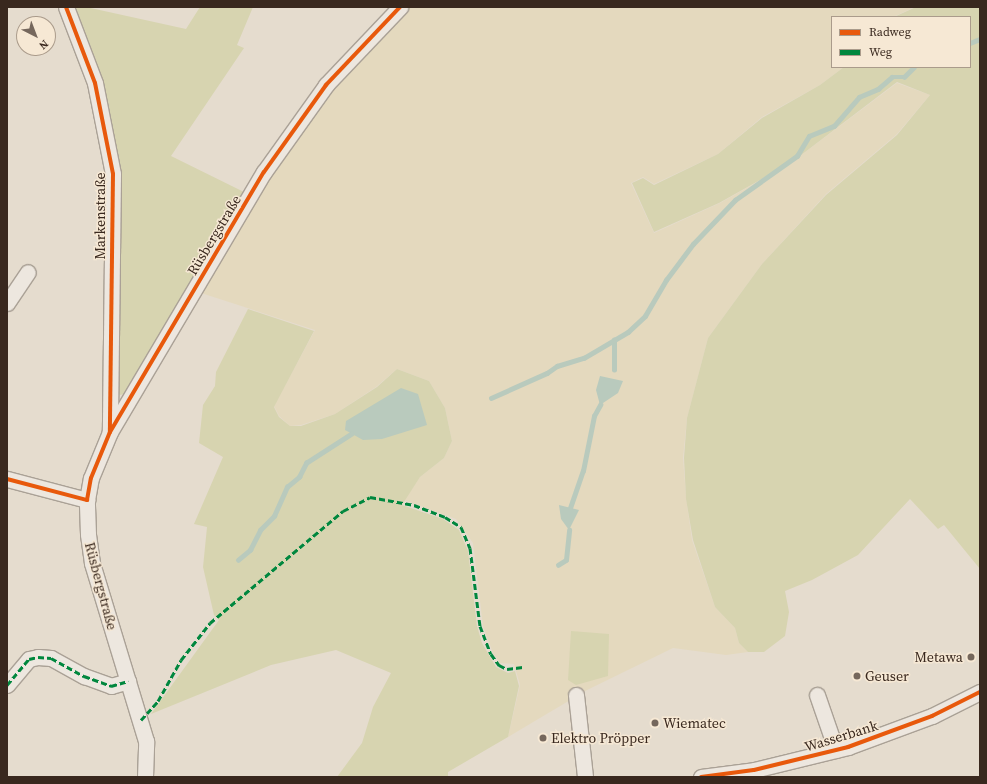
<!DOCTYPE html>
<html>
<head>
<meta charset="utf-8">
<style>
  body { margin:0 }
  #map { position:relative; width:987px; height:784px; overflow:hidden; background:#e5dcce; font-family:"Source Serif 4",serif }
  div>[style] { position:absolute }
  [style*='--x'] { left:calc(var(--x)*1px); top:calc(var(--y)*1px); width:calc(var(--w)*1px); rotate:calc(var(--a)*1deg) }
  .farmland>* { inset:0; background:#e4d9be }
  .green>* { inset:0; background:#d7d4b0 }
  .water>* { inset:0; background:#b9cabd }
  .stream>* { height:4.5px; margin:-2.25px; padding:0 2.25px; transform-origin:2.25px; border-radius:2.25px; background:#b9cabd }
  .roads { filter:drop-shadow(1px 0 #aaa196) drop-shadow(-1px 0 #aaa196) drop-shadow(0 1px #aaa196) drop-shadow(0 -1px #aaa196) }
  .minor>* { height:15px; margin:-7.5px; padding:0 7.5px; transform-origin:7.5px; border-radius:7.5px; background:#ede7df }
  .quiet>* { height:3px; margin-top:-1.5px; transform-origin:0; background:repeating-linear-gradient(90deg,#00873e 0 6px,transparent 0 9px) }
  .cycleway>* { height:4px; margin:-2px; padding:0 2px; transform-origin:2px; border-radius:2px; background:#e8590c }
  .dots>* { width:11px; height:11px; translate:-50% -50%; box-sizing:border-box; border:2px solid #f6e8d4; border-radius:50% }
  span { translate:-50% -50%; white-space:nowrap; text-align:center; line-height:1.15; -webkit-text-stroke:3px #f6e8d4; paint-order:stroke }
  .street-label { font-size:14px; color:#39281e }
  .poi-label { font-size:14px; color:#39281e }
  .right { translate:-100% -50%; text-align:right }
  .left { translate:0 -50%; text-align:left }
  .frame { position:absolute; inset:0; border:8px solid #39281e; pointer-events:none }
  .legend { position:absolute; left:831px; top:16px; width:140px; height:52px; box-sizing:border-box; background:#f6e8d4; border:1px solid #aa9b8b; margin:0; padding:5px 7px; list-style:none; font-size:12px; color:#39281e }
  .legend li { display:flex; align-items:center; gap:8px; height:20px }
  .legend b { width:20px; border:1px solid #aa9b8b }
  .north { position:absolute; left:16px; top:16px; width:40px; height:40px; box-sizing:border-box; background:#f6e8d4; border:1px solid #aa9b8b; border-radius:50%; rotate:138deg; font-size:11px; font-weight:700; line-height:16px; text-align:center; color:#39281e }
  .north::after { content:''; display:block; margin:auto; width:14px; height:18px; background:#75675c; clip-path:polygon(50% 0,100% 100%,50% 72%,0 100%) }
</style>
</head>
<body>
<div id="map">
  <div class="farmland">
    <i style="clip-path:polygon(406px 7px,915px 7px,893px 17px,832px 17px,832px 67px,844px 67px,820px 85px,762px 117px,718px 154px,654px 184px,643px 177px,631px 183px,654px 233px,720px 203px,792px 162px,897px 83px,930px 95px,897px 134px,826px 194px,762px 264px,708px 338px,687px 418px,683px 458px,686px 498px,692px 540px,715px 607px,735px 628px,739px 643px,748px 652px,726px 655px,673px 648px,587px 690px,508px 737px,520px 685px,514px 664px,500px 663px,493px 653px,483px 626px,473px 543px,456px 519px,404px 500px,420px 477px,444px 458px,452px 441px,445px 408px,429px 381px,397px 369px,376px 387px,335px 414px,301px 425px,290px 426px,279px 416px,274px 406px,315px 330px,198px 292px,253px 199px,315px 108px)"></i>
  </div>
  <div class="green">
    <i style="clip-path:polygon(73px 7px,86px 7px,186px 29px,200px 7px,253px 7px,237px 45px,244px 48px,171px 156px,246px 193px,133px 379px,124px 394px,120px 395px,117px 392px,114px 297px,99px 75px,90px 45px)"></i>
    <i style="clip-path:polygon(916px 7px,980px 7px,980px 569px,944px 525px,938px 529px,910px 499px,858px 555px,812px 580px,785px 591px,789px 612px,785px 636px,764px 652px,748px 652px,739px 643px,735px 628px,715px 607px,693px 540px,686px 499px,684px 458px,687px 418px,708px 338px,762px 264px,826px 195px,897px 135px,930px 95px,897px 82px,792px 162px,719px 203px,654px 232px,632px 183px,643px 178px,654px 185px,718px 154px,762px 118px,820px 85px,844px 67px,970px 67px,970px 17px,894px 17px)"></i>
    <i style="clip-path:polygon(248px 309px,314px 331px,274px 407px,279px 417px,290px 426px,301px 426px,335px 414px,377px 387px,397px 369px,429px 381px,445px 408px,452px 441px,444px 458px,420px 477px,402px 505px,443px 519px,459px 530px,468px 551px,477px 626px,482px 643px,496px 667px,508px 673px,515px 671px,519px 686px,508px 737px,448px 772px,448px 777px,337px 777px,362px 743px,373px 707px,391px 673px,336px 650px,271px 665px,151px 714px,219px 620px,214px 615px,203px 567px,207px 527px,194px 524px,223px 457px,199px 443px,203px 405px,215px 386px,216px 372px)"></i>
    <i style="clip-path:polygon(571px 631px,609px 634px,608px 676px,576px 685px,568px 680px)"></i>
  </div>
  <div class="water">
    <i style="clip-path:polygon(600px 376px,623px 381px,618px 393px,600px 405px,596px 390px)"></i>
    <i style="clip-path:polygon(401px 388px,418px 394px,427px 425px,382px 439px,363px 440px,345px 430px,346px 421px)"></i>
    <i style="clip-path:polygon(559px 505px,579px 510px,569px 530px,561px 519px)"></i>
  </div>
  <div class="stream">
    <i style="--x:970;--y:43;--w:11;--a:-22"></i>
    <i style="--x:614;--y:370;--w:30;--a:-90"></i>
    <i style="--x:491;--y:398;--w:61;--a:-24.1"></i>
    <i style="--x:547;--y:373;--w:12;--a:-35"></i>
    <i style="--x:557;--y:366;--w:28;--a:-17"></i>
    <i style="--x:584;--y:358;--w:51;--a:-30.6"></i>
    <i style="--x:628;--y:332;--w:23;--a:-43"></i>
    <i style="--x:645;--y:316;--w:42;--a:-59.7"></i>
    <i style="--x:666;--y:280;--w:45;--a:-53.1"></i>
    <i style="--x:693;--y:244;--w:61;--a:-46.3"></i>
    <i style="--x:735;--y:200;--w:76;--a:-35.4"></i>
    <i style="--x:797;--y:156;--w:23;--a:-59"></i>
    <i style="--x:809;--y:136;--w:27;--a:-22"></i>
    <i style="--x:834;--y:126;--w:38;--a:-49"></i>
    <i style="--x:859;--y:97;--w:21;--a:-23"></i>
    <i style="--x:878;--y:89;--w:18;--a:-41"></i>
    <i style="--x:892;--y:77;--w:12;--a:0"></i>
    <i style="--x:904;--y:77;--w:14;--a:-45"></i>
    <i style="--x:570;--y:508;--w:39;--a:-71"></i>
    <i style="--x:583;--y:471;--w:56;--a:-78.7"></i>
    <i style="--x:594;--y:416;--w:13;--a:-61"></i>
    <i style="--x:238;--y:560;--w:16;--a:-40"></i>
    <i style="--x:250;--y:550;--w:22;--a:-63"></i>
    <i style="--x:260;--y:530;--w:20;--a:-45"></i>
    <i style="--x:274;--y:516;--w:32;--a:-66"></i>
    <i style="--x:287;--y:487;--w:16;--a:-40"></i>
    <i style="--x:299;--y:477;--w:16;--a:-63"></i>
    <i style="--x:306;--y:463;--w:54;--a:-32.8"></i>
    <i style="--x:558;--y:565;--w:9;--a:-32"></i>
    <i style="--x:566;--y:560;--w:30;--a:-84"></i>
  </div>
  <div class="roads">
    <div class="minor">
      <i style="--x:66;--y:7;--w:81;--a:69.1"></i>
      <i style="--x:95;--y:83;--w:93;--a:78.8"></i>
      <i style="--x:113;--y:174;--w:257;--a:90.7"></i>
      <i style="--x:7;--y:303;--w:37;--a:-56"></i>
      <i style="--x:7;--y:479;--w:83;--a:14.7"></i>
      <i style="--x:7;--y:685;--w:34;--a:-50"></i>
      <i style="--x:29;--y:659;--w:9;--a:-13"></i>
      <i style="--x:38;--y:657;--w:13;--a:4"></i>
      <i style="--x:51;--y:658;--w:38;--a:29"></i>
      <i style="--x:84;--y:676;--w:29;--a:20"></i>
      <i style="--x:111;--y:686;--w:18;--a:-16"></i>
      <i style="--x:576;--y:695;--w:82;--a:83.7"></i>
      <i style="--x:817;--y:695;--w:58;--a:70.9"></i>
      <i style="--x:145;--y:777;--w:36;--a:-88"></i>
      <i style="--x:146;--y:741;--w:186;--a:-106.9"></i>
      <i style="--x:92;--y:563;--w:29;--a:-98"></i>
      <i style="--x:88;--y:534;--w:34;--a:-92"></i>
      <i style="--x:87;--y:500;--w:22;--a:-80"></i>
      <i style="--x:91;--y:478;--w:50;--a:-67.6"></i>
      <i style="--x:110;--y:432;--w:302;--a:-59.4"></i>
      <i style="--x:264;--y:172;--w:107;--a:-54.5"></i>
      <i style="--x:326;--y:85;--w:108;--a:-46.5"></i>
      <i style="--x:701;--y:777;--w:53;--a:-7.5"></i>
      <i style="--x:754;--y:770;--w:97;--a:-13.7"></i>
      <i style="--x:848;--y:747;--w:90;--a:-20.3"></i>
      <i style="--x:932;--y:716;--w:54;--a:-26.6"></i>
    </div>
  </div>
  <div class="quiet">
    <i style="--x:7;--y:685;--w:34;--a:-50"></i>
    <i style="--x:29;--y:659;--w:9;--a:-13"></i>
    <i style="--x:38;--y:657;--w:13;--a:4"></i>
    <i style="--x:51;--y:658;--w:38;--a:29"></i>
    <i style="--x:84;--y:676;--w:29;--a:20"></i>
    <i style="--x:111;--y:686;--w:18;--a:-16"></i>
    <i style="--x:141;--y:720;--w:25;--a:-48"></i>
    <i style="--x:158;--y:701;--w:47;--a:-60.7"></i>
    <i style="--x:181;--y:660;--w:47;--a:-51.9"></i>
    <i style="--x:210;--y:623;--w:174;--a:-40.1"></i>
    <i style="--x:343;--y:511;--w:30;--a:-27"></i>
    <i style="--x:370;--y:497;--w:45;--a:10.3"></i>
    <i style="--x:414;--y:505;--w:33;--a:21"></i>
    <i style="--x:445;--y:517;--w:19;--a:32"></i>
    <i style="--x:461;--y:527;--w:23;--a:67"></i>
    <i style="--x:470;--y:548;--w:79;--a:82.7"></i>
    <i style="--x:480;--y:626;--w:30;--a:69"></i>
    <i style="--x:491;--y:654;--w:14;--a:54"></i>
    <i style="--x:499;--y:665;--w:9;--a:27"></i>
    <i style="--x:507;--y:669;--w:16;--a:-7"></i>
  </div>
  <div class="cycleway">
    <i style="--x:66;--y:7;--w:81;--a:69.1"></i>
    <i style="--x:95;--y:83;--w:93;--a:78.8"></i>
    <i style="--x:113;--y:174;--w:258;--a:90.7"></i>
    <i style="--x:7;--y:479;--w:83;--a:14.7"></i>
    <i style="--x:87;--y:500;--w:22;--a:-80"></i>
    <i style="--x:91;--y:478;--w:50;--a:-67.6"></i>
    <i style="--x:110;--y:432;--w:302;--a:-59.4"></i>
    <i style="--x:264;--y:172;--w:107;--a:-54.5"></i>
    <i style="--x:326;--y:85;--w:108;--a:-46.5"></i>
    <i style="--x:701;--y:777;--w:53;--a:-7.5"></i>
    <i style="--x:754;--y:770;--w:97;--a:-13.7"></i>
    <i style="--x:848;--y:747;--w:90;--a:-20.3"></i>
    <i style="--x:932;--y:716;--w:54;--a:-26.6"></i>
  </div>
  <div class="dots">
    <i style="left:971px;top:657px;background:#75675c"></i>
    <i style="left:857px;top:676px;background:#75675c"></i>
    <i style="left:655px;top:723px;background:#75675c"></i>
    <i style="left:543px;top:738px;background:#75675c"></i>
  </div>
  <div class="street-label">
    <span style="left:100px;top:216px;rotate:-90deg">Markenstraße</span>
    <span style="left:214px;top:235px;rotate:-59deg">Rüsbergstraße</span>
    <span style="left:101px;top:586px;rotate:75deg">Rüsbergstraße</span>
    <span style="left:841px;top:736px;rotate:-17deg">Wasserbank</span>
  </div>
  <div class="poi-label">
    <span class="right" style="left:963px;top:657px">Metawa</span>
    <span class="left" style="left:865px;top:676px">Geuser</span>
    <span class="left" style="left:663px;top:723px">Wiematec</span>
    <span class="left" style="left:551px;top:738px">Elektro Pröpper</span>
  </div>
  <div class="frame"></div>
  <ul class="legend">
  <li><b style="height:5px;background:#e8590c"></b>Radweg</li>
  <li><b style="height:5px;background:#00873e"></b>Weg</li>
  </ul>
  <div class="north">N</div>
</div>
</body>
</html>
